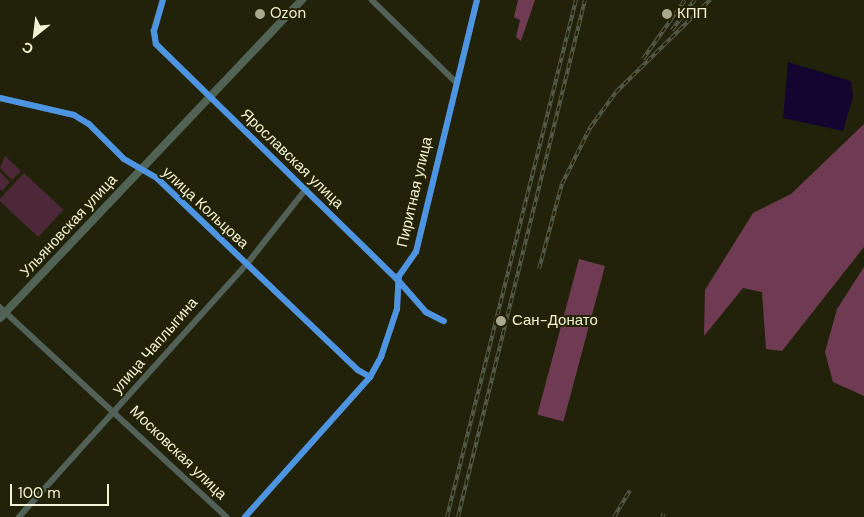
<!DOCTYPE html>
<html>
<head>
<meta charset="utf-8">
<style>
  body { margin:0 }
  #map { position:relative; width:864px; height:517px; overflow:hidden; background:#22220a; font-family:"DM Sans",sans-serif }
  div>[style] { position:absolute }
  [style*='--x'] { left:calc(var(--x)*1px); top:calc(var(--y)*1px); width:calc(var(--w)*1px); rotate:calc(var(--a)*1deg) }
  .green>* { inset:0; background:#4d2838; transform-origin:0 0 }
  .forest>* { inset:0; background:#6f3b53; transform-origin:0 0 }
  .water>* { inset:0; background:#130530 }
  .minor>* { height:5.5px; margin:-2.75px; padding:0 2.75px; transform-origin:2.75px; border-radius:2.75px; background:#516157 }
  .secondary>* { height:8px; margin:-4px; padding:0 4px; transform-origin:4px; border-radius:4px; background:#506355 }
  .rail>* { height:4px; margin-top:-2px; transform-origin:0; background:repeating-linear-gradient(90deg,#232205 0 5.5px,#555c4b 0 11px); box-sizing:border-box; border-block:1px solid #555c4b }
  .cycleway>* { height:6px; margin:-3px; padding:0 3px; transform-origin:3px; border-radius:3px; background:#4d94e3 }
  .dots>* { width:14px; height:14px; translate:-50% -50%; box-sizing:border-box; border:2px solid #232205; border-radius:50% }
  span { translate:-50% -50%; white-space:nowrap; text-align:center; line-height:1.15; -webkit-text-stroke:4px #232205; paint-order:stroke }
  .poi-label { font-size:15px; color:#f2f3d5 }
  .left { translate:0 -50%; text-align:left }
  .street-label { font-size:15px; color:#f2f3d5 }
  .north { position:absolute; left:10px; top:10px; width:50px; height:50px; -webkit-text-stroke:4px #232205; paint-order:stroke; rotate:209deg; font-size:14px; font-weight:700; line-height:20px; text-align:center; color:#f2f3d5 }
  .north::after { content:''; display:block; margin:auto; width:18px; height:22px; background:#f2f3d5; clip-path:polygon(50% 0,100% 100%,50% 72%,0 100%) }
  .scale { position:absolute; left:10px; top:484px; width:99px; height:22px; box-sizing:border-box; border:2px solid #f2f3d5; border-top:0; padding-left:6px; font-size:15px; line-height:18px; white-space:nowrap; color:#f2f3d5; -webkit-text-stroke:4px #232205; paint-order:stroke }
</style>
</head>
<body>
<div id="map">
  <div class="green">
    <i style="clip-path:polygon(5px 156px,21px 171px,12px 180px,0 168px)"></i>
    <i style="clip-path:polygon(0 172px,10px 182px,2px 191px,0 189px)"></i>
    <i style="left:24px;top:173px;width:54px;height:37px;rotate:43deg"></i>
  </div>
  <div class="forest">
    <i style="clip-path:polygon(518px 0,535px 0,521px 41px,516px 37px,520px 20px,514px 17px)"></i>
    <i style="clip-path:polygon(864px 124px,864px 247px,782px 351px,766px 349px,762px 292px,743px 288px,704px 336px,705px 290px,753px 213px,791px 194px)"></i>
    <i style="left:579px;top:259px;width:27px;height:161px;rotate:15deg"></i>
    <i style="clip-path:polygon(864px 267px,864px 396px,833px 382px,825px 352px,837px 309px)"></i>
  </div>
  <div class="water">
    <i style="clip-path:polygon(788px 62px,851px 81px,853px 97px,843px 131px,783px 118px)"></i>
  </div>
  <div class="minor">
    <i style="--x:163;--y:0;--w:32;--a:106"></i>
    <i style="--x:154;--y:31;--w:13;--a:81"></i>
    <i style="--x:156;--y:44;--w:338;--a:44.3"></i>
    <i style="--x:398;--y:280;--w:43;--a:48.8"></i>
    <i style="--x:426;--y:312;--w:20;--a:27"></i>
    <i style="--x:372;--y:0;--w:116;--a:44.3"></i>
    <i style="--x:0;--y:98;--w:76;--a:12.9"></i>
    <i style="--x:74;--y:115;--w:17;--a:31"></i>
    <i style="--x:89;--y:124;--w:49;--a:45"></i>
    <i style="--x:124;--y:159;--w:39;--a:30"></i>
    <i style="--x:158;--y:179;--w:277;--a:43.7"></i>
    <i style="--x:358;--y:370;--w:14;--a:30"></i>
    <i style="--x:0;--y:307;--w:309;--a:42.8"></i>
    <i style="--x:19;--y:517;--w:341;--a:-48"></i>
    <i style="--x:247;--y:264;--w:95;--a:-51.8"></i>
    <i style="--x:245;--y:517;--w:188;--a:-48.2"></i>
    <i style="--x:370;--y:377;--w:23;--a:-61"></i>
    <i style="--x:381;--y:357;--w:51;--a:-71.6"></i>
    <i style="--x:397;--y:309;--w:33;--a:-87"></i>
    <i style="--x:399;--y:276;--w:29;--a:-55"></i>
    <i style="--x:416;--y:252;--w:259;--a:-76.4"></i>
  </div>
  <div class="secondary">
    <i style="--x:0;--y:318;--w:439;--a:-46.5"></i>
  </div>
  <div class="rail">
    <i style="--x:672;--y:30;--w:38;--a:-53"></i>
    <i style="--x:643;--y:59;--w:72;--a:-54.6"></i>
    <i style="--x:539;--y:269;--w:88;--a:-74.9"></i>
    <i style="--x:562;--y:184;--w:63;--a:-63.4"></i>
    <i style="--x:590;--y:128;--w:44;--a:-54.2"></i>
    <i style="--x:616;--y:92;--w:132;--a:-44.4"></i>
    <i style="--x:447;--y:517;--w:533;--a:-75.99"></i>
    <i style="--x:458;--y:517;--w:532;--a:-76.2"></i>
    <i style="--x:614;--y:517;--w:31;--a:-59"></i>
    <i style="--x:662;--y:517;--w:4;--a:-63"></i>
  </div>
  <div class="cycleway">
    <i style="--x:163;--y:0;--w:32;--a:106"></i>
    <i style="--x:154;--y:31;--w:13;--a:81"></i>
    <i style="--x:156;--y:44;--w:338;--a:44.3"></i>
    <i style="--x:398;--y:280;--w:43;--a:48.8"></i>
    <i style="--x:426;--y:312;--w:20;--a:27"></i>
    <i style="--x:0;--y:98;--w:76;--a:12.9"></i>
    <i style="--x:74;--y:115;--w:17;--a:31"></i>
    <i style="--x:89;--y:124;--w:49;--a:45"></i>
    <i style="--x:124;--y:159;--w:39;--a:30"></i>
    <i style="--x:158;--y:179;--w:277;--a:43.7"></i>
    <i style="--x:358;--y:370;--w:14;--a:30"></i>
    <i style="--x:245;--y:517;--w:188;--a:-48.2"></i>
    <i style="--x:370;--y:377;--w:23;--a:-61"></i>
    <i style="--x:381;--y:357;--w:51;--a:-71.6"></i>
    <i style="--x:397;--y:309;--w:33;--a:-87"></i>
    <i style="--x:399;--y:276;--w:29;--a:-55"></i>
    <i style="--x:416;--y:252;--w:259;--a:-76.4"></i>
  </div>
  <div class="dots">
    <i style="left:260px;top:14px;background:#a9aa8e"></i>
    <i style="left:667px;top:14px;background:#a9aa8e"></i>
    <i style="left:501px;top:321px;background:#a9aa8e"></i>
  </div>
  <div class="poi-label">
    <span class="left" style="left:270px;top:14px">Ozon</span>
    <span class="left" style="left:677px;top:14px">КПП</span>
    <span class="left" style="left:512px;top:321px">Сан-Донато</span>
  </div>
  <div class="street-label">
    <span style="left:292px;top:159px;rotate:44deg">Ярославская улица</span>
    <span style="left:415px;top:192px;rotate:-77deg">Пиритная улица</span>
    <span style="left:205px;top:208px;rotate:43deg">улица Кольцова</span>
    <span style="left:69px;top:226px;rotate:-47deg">Ульяновская улица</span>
    <span style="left:155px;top:346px;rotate:-49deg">улица Чаплыгина</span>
    <span style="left:178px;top:453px;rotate:44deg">Московская улица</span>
  </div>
  <div class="north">С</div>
  <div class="scale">100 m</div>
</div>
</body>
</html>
